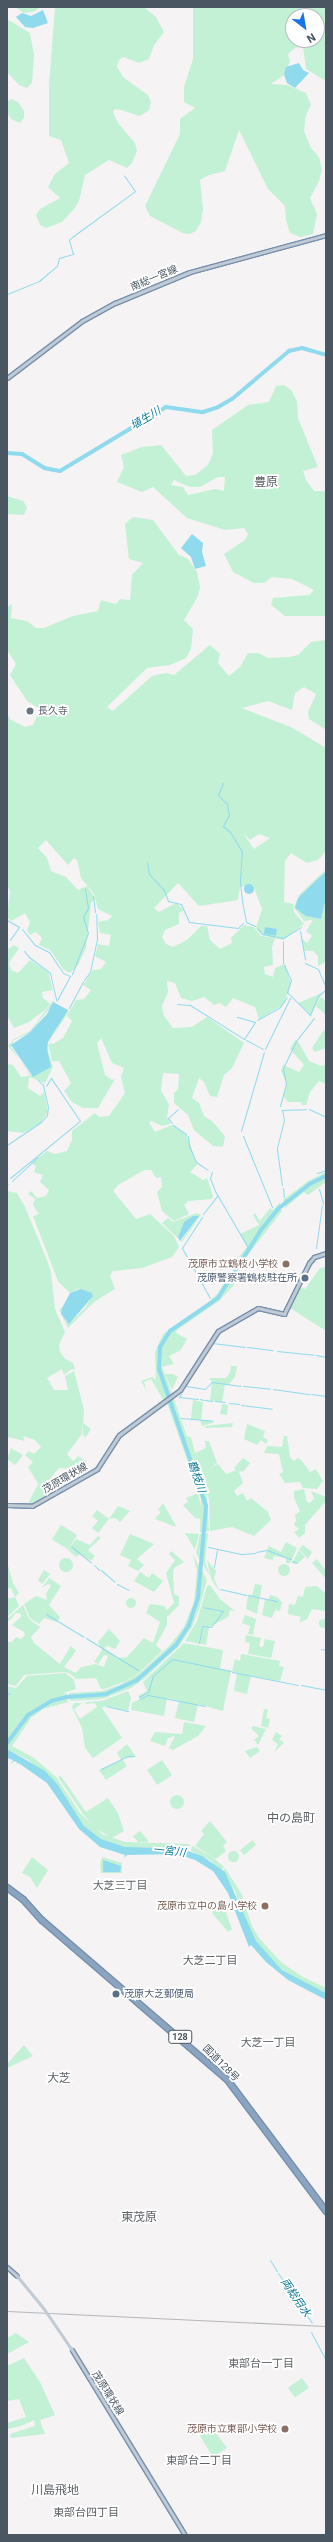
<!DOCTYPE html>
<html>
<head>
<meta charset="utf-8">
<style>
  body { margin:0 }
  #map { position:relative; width:333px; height:2542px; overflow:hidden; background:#f5f3f3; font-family:Roboto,"Noto Sans JP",sans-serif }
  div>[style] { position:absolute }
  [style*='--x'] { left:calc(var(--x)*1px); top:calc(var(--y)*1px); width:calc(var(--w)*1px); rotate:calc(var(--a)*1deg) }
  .green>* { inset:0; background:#c3f1d5; transform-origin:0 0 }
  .round { border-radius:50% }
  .water>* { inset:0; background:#90daee; transform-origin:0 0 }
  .stream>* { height:1px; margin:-0.5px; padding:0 0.5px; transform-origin:0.5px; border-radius:0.5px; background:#90daee }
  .river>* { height:4px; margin:-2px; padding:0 2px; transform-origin:2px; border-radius:2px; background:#90daee }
  .roads { filter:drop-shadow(1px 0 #7690ad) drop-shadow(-1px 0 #7690ad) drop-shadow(0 1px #7690ad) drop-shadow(0 -1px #7690ad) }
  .secondary>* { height:3px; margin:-1.5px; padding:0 1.5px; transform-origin:1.5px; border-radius:1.5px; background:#c1cbd6 }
  .highway>* { height:4.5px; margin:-2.25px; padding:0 2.25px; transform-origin:2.25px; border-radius:2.25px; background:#8ba5c1 }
  .rail>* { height:1px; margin:-0.5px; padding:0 0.5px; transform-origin:0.5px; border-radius:0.5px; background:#b5b8bd }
  .secondary-bridge>* { height:3px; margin:-1.5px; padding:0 1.5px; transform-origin:1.5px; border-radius:1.5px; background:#c1cbd6 }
  .dots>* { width:11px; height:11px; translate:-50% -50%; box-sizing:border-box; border:2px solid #fff; border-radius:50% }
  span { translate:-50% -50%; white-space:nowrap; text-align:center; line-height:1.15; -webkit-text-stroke:3.5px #fff; paint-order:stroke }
  .shield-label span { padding:1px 3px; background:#fff; border:1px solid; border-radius:3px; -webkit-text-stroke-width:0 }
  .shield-label { font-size:9px; color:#4a5661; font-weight:700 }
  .street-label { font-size:10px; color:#4a5661 }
  .worship-label { font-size:10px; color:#5b616d }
  .left { translate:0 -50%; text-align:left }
  .education-label { font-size:10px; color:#785e54 }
  .right { translate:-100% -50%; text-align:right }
  .service-label { font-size:10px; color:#4e5e75 }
  .water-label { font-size:11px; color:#0c7c9b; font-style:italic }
  .neighbourhood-label { font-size:11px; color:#5f6368 }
  .quarter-label { font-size:12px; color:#5f6368 }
  .frame { position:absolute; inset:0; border:8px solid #4a5661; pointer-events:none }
  .north { position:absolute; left:285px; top:8px; width:40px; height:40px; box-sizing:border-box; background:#fff; border:1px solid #b7bbc0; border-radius:50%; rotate:149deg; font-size:11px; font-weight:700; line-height:16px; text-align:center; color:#4a5661 }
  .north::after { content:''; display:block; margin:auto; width:14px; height:18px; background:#1a73e8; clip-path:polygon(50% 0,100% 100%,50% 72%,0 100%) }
</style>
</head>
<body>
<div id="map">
  <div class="green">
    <i style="clip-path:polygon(15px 7px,39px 7px,36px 11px,24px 13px)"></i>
    <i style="clip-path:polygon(55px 7px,144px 7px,156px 17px,164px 32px,154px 45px,149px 59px,139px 63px,123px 57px,119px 60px,117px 67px,124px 78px,148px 95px,151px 102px,149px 110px,140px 116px,121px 110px,115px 109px,113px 112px,118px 123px,135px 143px,137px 151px,132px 163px,127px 168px,109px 160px,85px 175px,79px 201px,74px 209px,62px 222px,46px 228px,40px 225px,36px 215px,40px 209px,60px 198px,48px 187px,55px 174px,69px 163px,61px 140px,49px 136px,49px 85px)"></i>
    <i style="clip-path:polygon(evenodd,193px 7px,326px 7px,326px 81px,306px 69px,303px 46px,295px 48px,288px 54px,290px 62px,284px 75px,271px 84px,287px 85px,306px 93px,311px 105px,306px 115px,304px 131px,311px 148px,319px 157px,322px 170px,319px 181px,310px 198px,317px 214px,313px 234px,301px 237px,290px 233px,286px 220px,285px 206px,268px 189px,239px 130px,225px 171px,209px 175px,200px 180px,203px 209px,201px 222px,196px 231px,190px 234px,183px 233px,150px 216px,145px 206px,180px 134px,180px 119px,195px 108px,184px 102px,184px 87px,193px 59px,193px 7px,293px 16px,317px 16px,317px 40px,293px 40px,293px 16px)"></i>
    <i style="clip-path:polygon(7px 19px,30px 33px,34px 55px,32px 83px,27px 88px,19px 85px,7px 72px)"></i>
    <i style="clip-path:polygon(11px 99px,18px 102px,24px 111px,24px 118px,20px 123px,11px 119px,7px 112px,7px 102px)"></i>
    <i style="clip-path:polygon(evenodd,284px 385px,291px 390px,297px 401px,298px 418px,318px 467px,303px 471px,306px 480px,314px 491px,326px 491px,326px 616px,285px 616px,271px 605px,273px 598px,309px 595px,314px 590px,292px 579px,272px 577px,264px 583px,254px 583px,233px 572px,224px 554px,245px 540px,248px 534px,244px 528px,225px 530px,187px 518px,153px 487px,142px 492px,117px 482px,124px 467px,121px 455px,142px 447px,161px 445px,186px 476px,195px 475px,208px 465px,213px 453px,212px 430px,248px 405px,269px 402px,276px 386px,284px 385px,218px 477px,225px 477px,224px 491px,215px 489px,188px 495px,183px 487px,171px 485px,174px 480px,190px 487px,200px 487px,218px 477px)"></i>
    <i style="clip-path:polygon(7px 496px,23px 501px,27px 507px,24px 515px,7px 514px)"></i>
    <i style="clip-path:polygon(evenodd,133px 517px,153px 520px,179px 555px,188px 559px,197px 572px,200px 587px,198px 596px,184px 620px,193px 629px,191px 649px,186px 658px,170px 665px,147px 668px,107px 707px,113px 711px,152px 676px,166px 673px,174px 675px,210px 645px,220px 654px,218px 663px,229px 676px,240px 667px,248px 653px,258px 653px,268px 658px,289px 657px,298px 655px,311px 642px,326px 640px,326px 730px,309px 719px,308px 712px,316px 694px,304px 687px,295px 693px,292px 710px,268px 701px,242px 708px,293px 728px,326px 748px,326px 851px,318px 860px,307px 863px,291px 853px,285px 861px,284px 902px,293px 904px,294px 912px,304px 924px,283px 940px,262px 935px,256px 928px,262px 909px,253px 885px,240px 887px,238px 900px,199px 906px,178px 883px,154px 908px,159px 912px,176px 903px,184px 910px,179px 913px,179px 924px,165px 930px,162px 937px,166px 944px,173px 947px,187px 940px,201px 926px,207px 926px,210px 940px,220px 949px,232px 943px,231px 938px,244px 925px,254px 927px,261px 936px,275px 938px,272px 947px,273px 965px,264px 967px,265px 974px,273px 977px,275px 968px,285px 964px,291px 984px,283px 1005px,259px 1019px,255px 1007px,233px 998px,226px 1007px,220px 1003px,214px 1005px,204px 997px,192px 1001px,181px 998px,175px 983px,167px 981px,168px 992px,162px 1006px,164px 1016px,173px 1028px,192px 1027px,207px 1017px,244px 1043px,232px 1068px,224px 1075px,217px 1097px,210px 1096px,204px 1082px,199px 1078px,192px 1098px,199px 1103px,204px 1116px,213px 1122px,225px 1136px,223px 1147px,213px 1146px,194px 1130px,188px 1115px,174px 1103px,174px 1093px,178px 1089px,179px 1074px,163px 1073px,161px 1091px,169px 1104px,167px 1117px,171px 1124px,162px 1126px,152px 1121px,149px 1122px,155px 1132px,172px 1125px,187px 1135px,197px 1165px,190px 1172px,203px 1180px,207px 1178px,213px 1196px,212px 1199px,188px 1201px,184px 1205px,189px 1214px,174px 1221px,162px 1211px,157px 1192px,162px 1187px,161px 1177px,156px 1178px,151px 1170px,144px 1170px,118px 1185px,113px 1191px,136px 1219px,150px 1214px,174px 1236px,179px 1247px,172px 1257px,142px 1268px,113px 1271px,110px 1276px,115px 1289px,94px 1302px,68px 1328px,59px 1309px,62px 1308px,62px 1314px,66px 1321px,70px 1323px,86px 1307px,93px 1294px,78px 1289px,70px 1293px,58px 1281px,33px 1216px,39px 1214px,33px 1205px,35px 1199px,28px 1194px,31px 1191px,37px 1198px,46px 1196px,49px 1190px,40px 1182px,43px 1175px,34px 1172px,36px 1166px,31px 1163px,47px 1151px,55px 1154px,67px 1151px,72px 1140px,72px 1131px,95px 1113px,99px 1117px,109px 1116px,125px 1093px,121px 1077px,124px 1068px,112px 1063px,101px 1038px,97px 1043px,105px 1075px,112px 1080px,115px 1079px,98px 1108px,83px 1108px,72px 1102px,64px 1091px,71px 1083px,59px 1061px,52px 1061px,49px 1046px,50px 1043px,53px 1044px,63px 1038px,72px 1021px,67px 1016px,76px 1000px,84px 999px,91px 990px,83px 985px,93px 970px,101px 969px,106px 962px,95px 956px,98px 944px,109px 946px,111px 935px,100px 933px,98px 922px,108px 920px,112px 916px,98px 909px,94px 894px,81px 878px,77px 860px,74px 858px,68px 865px,46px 840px,38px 848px,47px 858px,51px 871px,66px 877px,78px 890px,87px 886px,95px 898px,91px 903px,86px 948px,78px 965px,70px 973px,64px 970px,50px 950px,39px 945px,42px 938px,36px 932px,30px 935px,27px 931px,30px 922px,25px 913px,11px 921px,7px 917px,10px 891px,7px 885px,7px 714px,11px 720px,25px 727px,33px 725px,40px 709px,27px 701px,10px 675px,16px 664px,7px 650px,7px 607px,12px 604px,11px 618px,27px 621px,36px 628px,44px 628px,73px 616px,98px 611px,101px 600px,116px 604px,120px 599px,130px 600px,132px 575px,143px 563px,129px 559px,125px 524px,133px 517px,243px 833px,250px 840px,259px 834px,270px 838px,254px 849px,243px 833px)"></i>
    <i style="clip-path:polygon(326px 869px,307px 892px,298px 898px,296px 906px,309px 916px,321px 919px,326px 898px,326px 962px,318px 966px,318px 956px,313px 951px,304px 951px,301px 938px,307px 943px,312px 936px,306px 931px,313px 920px,304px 921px,294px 907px,299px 895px)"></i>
    <i style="clip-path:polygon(14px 945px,19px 948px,9px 963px,11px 970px,18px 973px,30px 960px,48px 972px,53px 990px,42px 992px,43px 998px,50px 1004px,46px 1009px,29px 1022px,14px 1028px,7px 1016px,7px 950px)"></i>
    <i style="clip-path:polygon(322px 993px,311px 1015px,298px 1003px)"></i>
    <i style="clip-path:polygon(321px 997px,326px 1001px,326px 1015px,316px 1006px)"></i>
    <i style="clip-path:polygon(evenodd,53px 1001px,69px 1011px,49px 1042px,48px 1051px,53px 1067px,45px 1083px,29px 1077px,28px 1088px,40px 1096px,44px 1092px,48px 1111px,41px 1123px,23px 1133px,7px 1131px,7px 1064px,13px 1065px,21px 1077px,29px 1076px,25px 1066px,8px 1046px,14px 1039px,30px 1031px,53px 1001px,55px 1002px,67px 1010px,31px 1076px,11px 1047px,14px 1040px,29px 1033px,55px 1002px)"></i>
    <i style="clip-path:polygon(326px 1030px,326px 1048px,315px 1052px,312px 1048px,323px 1031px)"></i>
    <i style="clip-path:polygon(295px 1040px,299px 1043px,309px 1061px,321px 1066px,326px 1065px,326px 1084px,319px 1081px,310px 1092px,306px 1105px,302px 1105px,301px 1102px,288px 1102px,283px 1096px,287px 1085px,281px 1071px,283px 1065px,299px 1072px,304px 1065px,290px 1049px)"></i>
    <i style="clip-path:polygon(326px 1172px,326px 1175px,307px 1185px,284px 1203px,283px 1200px,308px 1181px)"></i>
    <i style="clip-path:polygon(326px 1176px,326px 1182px,308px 1195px,304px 1192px,285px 1208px,284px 1205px,307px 1186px)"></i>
    <i style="clip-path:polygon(7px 1191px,17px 1193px,25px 1207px,47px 1260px,51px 1272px,55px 1309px,65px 1332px,59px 1345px,60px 1352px,65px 1359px,73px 1363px,75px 1370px,72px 1369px,64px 1375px,62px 1369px,47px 1378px,54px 1390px,68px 1390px,65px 1376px,74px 1371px,84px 1410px,82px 1434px,67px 1454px,73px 1461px,78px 1456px,87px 1462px,80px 1474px,72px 1469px,59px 1468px,42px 1488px,45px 1496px,32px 1504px,29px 1502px,38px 1484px,28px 1467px,33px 1462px,25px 1455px,29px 1451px,34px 1454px,41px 1447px,35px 1440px,23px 1436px,25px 1441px,7px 1437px)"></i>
    <i style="clip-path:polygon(280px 1202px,282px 1211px,244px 1260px,236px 1274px,234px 1285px,219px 1301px,177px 1330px,176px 1333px,187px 1339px,181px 1350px,169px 1356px,174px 1364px,162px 1367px,173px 1396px,164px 1401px,151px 1379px,144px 1382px,147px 1391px,141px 1381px,152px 1377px,156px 1380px,155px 1352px,163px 1334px,205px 1305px,217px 1294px,233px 1270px,231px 1267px,247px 1247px,240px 1234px,259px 1225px,253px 1215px,255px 1213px,260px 1221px,270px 1208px,273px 1210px)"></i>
    <i style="clip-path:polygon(evenodd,197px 1213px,201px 1215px,182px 1242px,162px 1223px,168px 1218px,173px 1222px,197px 1213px,199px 1216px,181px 1241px,178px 1237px,184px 1222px,199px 1216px)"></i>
    <i style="clip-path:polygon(326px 1267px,326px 1331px,290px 1308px,299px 1287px,305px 1289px,320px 1268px)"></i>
    <i style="clip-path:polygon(231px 1366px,237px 1366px,235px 1377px,229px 1384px,225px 1384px,222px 1402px,210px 1401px,212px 1382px,209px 1378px,226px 1378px,230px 1373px)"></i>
    <i style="clip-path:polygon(165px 1374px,173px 1374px,178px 1377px,172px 1390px)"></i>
    <i style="clip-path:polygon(174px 1399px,207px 1495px,209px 1531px,205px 1532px,205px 1498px,171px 1401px)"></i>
    <i style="clip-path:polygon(193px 1400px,203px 1402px,201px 1420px,213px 1421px,212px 1423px,202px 1426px,200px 1420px,191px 1419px)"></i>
    <i style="clip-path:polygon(170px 1402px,204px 1499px,204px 1532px,200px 1532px,201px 1499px,167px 1403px)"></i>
    <i style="clip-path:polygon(222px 1404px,228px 1405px,227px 1415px,220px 1414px)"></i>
    <i style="clip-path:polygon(83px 1423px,91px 1429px,85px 1438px,83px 1434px)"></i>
    <i style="clip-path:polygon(233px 1423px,232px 1427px,206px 1428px,205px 1426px)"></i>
    <i style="clip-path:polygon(247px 1424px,265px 1431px,263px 1437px,268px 1440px,266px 1444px,261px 1440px,257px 1445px,244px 1439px)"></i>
    <i style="clip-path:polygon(186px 1436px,191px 1437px,195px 1453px,206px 1448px,205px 1441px,209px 1441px,217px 1463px,211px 1467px,218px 1464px,226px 1474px,234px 1471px,239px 1472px,243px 1483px,234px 1491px,237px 1496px,243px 1493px,247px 1501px,251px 1498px,268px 1512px,271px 1520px,254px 1536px,232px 1527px,210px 1531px,209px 1499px)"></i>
    <i style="clip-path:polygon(284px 1436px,287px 1436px,290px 1457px,294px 1461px,298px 1458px,302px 1461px,310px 1472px,316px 1469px,323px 1481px,317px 1489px,303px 1488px,300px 1482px,285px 1483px,279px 1474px,283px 1472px,279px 1454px,264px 1453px,267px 1446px,282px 1447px)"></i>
    <i style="clip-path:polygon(11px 1448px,23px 1455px,15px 1465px,7px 1459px)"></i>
    <i style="clip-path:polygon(243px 1458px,250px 1463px,244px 1471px,236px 1472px,234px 1468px)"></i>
    <i style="clip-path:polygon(304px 1489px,307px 1502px,310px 1503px,314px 1498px,311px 1491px,326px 1497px,326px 1501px,305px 1525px,305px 1533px,299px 1538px,294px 1532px,299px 1529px,294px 1525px,296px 1520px,295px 1515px,300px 1511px,294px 1498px,294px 1491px)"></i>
    <i style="clip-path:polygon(198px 1493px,201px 1507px,201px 1519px,195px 1518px,183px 1505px,188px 1502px,186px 1498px)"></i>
    <i style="clip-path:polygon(163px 1503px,176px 1526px,176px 1527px,155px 1519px,161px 1512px,158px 1510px)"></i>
    <i style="clip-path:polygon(118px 1506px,130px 1511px,120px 1522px,115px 1518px,109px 1519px,98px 1533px,92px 1528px,98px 1521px,92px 1516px,97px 1510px,109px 1519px)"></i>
    <i style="left:61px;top:1525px;width:19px;height:17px;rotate:32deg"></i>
    <i style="clip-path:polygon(185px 1533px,199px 1534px,195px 1549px,195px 1550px)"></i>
    <i style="clip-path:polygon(208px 1533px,205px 1562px,210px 1576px,202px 1563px,205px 1534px)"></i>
    <i style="clip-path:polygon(130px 1534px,154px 1544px,137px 1559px,144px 1565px,138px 1571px,128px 1566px,131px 1560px,120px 1555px)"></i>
    <i style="clip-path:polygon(200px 1534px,204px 1534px,201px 1561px,196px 1553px)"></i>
    <i style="clip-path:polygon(98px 1536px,101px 1538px,88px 1550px,95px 1556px,91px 1561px,80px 1554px,76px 1557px,68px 1550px,76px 1539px,90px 1545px)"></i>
    <i style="clip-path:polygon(286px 1542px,297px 1548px,290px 1563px,286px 1563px,286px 1558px,274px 1556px,273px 1560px,264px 1558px,269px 1546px,281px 1552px)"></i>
    <i style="clip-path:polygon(303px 1545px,312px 1552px,308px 1559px,299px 1549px)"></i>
    <i style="clip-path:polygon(299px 1550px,305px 1557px,297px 1564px,292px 1563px)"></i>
    <i style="clip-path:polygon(171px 1551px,184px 1562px,174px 1568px,173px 1575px,174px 1594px,179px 1596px,179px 1605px,167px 1617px,167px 1625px,156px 1645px,162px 1651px,140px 1672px,124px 1682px,104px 1689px,101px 1689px,96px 1678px,76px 1679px,69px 1673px,62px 1672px,24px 1675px,16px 1686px,7px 1684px,7px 1642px,12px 1642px,16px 1637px,21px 1639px,25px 1635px,24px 1632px,12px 1625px,21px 1617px,21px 1614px,16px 1613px,9px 1621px,7px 1619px,23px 1605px,29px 1619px,40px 1627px,31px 1637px,34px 1643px,60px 1664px,71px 1646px,76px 1651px,64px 1667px,76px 1673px,81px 1667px,96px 1664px,104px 1667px,108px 1656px,104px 1655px,98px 1664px,94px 1662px,102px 1650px,98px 1642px,109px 1629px,120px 1641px,115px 1649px,107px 1646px,104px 1648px,117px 1658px,127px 1657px,144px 1638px,153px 1643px,160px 1622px,146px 1613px,150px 1604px,164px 1606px,167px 1610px,174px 1603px,166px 1573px,175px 1560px,169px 1554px)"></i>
    <i style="clip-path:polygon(193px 1554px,200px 1568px,196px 1603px,188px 1625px,176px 1643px,146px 1672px,124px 1687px,97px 1695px,69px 1696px,69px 1693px,102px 1691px,120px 1685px,141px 1672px,169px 1646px,184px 1627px,194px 1602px,197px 1571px)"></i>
    <i class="round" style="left:59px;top:1558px;width:14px;height:14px"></i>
    <i style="clip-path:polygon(317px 1559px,326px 1571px,326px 1579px,312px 1563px)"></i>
    <i style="clip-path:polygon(207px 1560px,216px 1571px,214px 1579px,220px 1592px,211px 1579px)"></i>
    <i style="clip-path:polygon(7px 1562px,13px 1583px,19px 1593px,15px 1597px,19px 1606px,7px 1617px,7px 1599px,15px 1597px,11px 1588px,7px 1589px)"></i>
    <i class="round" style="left:278px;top:1564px;width:12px;height:12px"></i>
    <i style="clip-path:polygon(44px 1570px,50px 1574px,42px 1584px,38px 1580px)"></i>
    <i style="clip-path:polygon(202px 1570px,207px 1580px,199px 1609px,192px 1627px,179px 1646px,145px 1678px,131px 1688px,102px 1699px,70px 1701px,70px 1697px,99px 1696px,124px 1688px,147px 1672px,175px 1646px,187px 1630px,196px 1610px)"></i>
    <i style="clip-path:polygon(140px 1572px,149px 1578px,152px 1573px,163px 1581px,154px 1592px,134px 1581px)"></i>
    <i style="clip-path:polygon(49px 1578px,61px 1586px,49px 1605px,60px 1617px,57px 1622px,44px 1618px,39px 1624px,30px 1618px,24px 1604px,36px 1596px,47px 1600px,46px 1594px,51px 1585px,48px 1584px,42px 1588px)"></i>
    <i style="clip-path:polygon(255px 1584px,262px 1585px,257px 1614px,246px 1609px,248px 1595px,252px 1596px)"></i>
    <i style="clip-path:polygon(210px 1585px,220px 1599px,235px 1611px,230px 1610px,228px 1617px,209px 1627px,206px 1645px,185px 1641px,197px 1621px,207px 1586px)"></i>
    <i style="clip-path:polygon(317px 1586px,326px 1594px,326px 1611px,312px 1609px,307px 1619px,299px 1623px,301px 1617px,288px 1614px,289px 1604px,295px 1605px,298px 1596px,303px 1597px,305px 1587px)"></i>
    <i style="clip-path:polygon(270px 1595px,277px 1597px,282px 1602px,280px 1611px,275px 1610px,272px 1618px,262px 1615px,265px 1600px,269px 1600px)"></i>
    <i class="round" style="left:126px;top:1598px;width:10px;height:10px"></i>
    <i style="clip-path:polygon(245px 1615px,256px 1619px,253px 1635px,248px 1634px,250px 1626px,242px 1623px)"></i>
    <i class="round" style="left:318.5px;top:1618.5px;width:9px;height:9px"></i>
    <i style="clip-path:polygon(246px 1635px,261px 1638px,259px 1646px,263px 1647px,265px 1639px,275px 1641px,271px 1658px,248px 1654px,250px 1643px,245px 1642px)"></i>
    <i style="clip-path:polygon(184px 1643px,223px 1650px,220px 1669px,231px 1671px,223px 1711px,198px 1704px,194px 1722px,175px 1718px,179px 1701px,167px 1698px,164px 1716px,131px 1710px,132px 1703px,140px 1699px,138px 1696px,147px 1691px,143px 1682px)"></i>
    <i style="clip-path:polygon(241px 1654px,280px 1661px,279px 1666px,284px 1667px,280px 1681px,251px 1676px,247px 1694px,234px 1691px,237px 1673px,232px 1672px,235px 1659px,240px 1661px)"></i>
    <i style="clip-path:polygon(65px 1673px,74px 1680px,76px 1689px,66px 1692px,62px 1694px,67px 1693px,67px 1696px,50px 1701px,34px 1709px,7px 1741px,7px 1686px,16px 1688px,27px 1676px)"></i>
    <i style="clip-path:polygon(128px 1691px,131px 1698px,128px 1711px,106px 1706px,102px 1708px,122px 1738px,93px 1758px,85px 1748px,82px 1728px,72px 1707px,74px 1703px,82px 1703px,74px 1709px,80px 1719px,97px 1707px,95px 1703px,85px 1704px,86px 1702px,102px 1701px)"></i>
    <i style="clip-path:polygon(67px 1697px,68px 1702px,43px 1709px,31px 1718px,12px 1746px,34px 1758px,56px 1777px,80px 1813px,102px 1834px,125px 1842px,188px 1844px,190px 1845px,188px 1850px,171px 1847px,125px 1847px,101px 1839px,84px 1826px,58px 1785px,28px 1760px,7px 1749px,7px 1744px,29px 1715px,45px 1704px)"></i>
    <i style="clip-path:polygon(264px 1709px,268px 1710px,266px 1718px,270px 1719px,268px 1728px,261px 1726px)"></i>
    <i style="clip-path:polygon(184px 1722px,206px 1726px,198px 1736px,173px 1750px,169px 1748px,175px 1736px,168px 1738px,165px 1746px,150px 1741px,155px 1732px,182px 1734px)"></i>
    <i style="clip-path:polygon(253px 1726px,266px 1729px,258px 1745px,254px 1740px,259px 1736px,251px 1728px)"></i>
    <i style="clip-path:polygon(276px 1732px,282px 1736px,279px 1739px,284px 1743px,274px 1752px,278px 1744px,272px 1740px)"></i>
    <i style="clip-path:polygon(127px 1744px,136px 1757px,122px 1759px,127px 1766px,106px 1780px,99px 1770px,121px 1760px,117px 1753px)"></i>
    <i style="clip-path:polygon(257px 1747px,260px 1751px,250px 1758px,245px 1751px)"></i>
    <i style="left:162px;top:1760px;width:18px;height:18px;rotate:56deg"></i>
    <i style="clip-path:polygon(61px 1776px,86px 1812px,108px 1798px,118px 1813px,124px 1831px,112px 1838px,95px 1828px,83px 1814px,58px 1777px)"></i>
    <i class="round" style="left:170px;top:1795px;width:14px;height:14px"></i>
    <i style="clip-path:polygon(210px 1821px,227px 1842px,223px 1846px,226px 1851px,216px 1859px,195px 1846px,204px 1834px,201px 1831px)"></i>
    <i style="clip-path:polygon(140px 1831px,147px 1839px,148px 1842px,138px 1842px,133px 1836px)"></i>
    <i style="clip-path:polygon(253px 1840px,256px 1845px,244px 1855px,240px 1850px)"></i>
    <i style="clip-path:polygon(192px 1846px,211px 1856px,224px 1867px,221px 1871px,211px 1861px,191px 1851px)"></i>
    <i class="round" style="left:227.5px;top:1850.5px;width:11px;height:11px"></i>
    <i style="clip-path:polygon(32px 1857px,48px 1870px,37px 1888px,30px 1877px,22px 1873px)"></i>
    <i style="clip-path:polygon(102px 1857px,122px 1863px,122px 1873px,101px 1873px,100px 1864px)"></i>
    <i style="clip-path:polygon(225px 1868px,241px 1893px,252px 1926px,259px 1938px,282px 1963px,303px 1977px,326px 1988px,326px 1993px,282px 1970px,258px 1944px,249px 1929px,235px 1891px,222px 1872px)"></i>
    <i style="clip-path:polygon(222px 1901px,232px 1929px,228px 1932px,212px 1913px)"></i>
    <i style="clip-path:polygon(24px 2045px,33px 2056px,7px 2068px,7px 2064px)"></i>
    <i style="clip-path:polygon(16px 2333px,29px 2342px,7px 2354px,7px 2338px)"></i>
    <i style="clip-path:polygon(24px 2358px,40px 2382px,55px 2415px,40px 2420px,45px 2434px,11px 2438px,10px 2434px,35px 2426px,34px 2420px,21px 2426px,7px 2429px,7px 2423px,26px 2417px,19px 2399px,7px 2401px,7px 2366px)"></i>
    <i style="left:302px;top:2378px;width:12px;height:17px;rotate:55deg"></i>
    <i style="clip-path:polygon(209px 2424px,227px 2448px,213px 2457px,197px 2431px)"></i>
  </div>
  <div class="water">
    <i style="clip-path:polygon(43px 10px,48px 23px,33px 28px,25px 27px,16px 17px,22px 13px,31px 16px)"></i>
    <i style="clip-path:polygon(299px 63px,303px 70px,309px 73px,295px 88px,287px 83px,284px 75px,286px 67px)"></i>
    <i style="clip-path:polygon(192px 534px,203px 543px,202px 552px,206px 566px,195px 569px,191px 557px,181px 548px)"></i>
    <i style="clip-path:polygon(326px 871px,326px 898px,321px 919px,306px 916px,295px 908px,298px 898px)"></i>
    <i class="round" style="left:244px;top:884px;width:10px;height:10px"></i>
    <i style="left:265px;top:927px;width:12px;height:7px;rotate:9deg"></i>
    <i style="clip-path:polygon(53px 1002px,68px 1010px,48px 1042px,47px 1049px,51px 1067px,33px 1077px,11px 1045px,29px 1033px,47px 1014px)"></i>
    <i style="clip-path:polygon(193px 1216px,199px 1216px,180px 1241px,178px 1237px,184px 1222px)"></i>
    <i style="clip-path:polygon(81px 1289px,92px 1293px,93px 1296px,69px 1324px,61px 1314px,62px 1308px,70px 1293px)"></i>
    <i style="clip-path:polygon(7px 1749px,45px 1771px,58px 1785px,84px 1826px,101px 1839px,125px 1847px,180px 1848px,202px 1856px,225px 1872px,256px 1941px,282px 1970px,326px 1993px,326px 2000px,288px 1980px,266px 1962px,251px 1945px,249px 1947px,228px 1893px,213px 1871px,195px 1860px,177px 1854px,127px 1855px,124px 1858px,125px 1855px,100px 1847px,79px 1829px,47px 1783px,20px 1764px,17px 1763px,16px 1766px,17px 1762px,14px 1761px,11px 1764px,13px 1760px,7px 1758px)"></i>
    <i style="clip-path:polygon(103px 1860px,121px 1866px,120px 1872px,103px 1872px)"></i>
  </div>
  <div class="stream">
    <i style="--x:7;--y:294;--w:35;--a:-22"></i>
    <i style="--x:39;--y:281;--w:23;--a:-40"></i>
    <i style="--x:57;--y:266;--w:8;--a:-76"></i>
    <i style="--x:59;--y:258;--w:15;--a:-16"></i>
    <i style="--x:73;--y:254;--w:15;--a:-106"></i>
    <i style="--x:69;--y:240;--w:4;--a:-45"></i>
    <i style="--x:72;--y:237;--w:78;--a:-36.1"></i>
    <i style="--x:135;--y:191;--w:19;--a:-125"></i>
    <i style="--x:223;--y:783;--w:13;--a:113"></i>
    <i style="--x:218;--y:795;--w:13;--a:45"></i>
    <i style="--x:227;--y:804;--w:11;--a:80"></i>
    <i style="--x:229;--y:815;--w:13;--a:119"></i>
    <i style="--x:223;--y:826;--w:9;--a:41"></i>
    <i style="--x:230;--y:832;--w:22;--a:58"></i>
    <i style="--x:242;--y:851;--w:31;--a:94"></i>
    <i style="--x:240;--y:882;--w:19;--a:84"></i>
    <i style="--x:242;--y:901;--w:21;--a:79"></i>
    <i style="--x:246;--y:922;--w:10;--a:24"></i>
    <i style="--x:147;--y:862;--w:12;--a:81"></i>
    <i style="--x:149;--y:874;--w:22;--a:47"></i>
    <i style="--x:164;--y:890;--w:12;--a:70"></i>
    <i style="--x:168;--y:901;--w:13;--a:13"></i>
    <i style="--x:181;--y:904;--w:20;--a:66"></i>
    <i style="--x:189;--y:922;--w:49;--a:7"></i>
    <i style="--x:238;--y:928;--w:7;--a:-45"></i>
    <i style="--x:93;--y:896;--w:16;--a:83"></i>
    <i style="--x:7;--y:920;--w:14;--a:30"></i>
    <i style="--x:19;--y:927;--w:16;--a:125"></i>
    <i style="--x:257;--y:928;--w:8;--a:50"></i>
    <i style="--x:262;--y:934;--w:21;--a:11"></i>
    <i style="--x:283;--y:938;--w:21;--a:-31"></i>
    <i style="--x:22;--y:929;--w:21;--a:51"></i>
    <i style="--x:35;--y:945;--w:16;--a:27"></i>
    <i style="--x:49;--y:952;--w:25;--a:56"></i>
    <i style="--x:63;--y:973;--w:8;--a:23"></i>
    <i style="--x:70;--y:976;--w:27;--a:118"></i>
    <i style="--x:300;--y:931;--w:29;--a:80"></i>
    <i style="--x:24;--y:951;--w:8;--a:50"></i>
    <i style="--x:29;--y:957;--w:26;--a:37"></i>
    <i style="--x:50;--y:973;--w:28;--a:77"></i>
    <i style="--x:283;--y:963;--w:22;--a:-90"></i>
    <i style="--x:305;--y:963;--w:14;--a:25"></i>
    <i style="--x:318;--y:969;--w:21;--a:67"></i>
    <i style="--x:284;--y:965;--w:17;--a:65"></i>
    <i style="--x:291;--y:980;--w:13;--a:108"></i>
    <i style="--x:287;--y:992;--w:33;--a:45"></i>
    <i style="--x:310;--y:1015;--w:21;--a:-67"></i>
    <i style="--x:318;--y:996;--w:11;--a:-41"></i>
    <i style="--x:72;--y:974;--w:44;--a:-68.7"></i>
    <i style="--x:88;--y:933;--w:17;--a:-107"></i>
    <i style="--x:83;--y:917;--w:10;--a:-61"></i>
    <i style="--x:88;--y:908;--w:20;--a:-99"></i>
    <i style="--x:84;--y:980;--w:10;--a:-53"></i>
    <i style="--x:90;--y:972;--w:35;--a:-78"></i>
    <i style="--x:97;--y:938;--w:24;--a:-92"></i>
    <i style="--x:177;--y:1004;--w:13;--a:4"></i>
    <i style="--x:190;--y:1005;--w:64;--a:32.2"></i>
    <i style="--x:244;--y:1039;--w:20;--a:-57"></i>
    <i style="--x:255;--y:1022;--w:19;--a:-164"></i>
    <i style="--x:69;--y:1008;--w:30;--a:-62"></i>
    <i style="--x:257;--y:1020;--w:26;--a:-29"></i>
    <i style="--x:280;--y:1007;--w:12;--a:-55"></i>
    <i style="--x:246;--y:1040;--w:19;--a:28"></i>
    <i style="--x:265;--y:1049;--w:57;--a:-63.9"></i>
    <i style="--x:280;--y:1106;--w:23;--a:-75"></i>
    <i style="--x:286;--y:1084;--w:16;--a:-101"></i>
    <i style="--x:283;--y:1068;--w:30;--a:-64"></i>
    <i style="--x:296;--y:1041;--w:29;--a:-52"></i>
    <i style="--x:309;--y:1109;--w:19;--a:25"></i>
    <i style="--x:172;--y:1123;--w:6;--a:-129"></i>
    <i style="--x:168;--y:1118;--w:13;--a:-42"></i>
    <i style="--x:173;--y:1125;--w:16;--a:35"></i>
    <i style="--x:241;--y:1131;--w:82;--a:-73.8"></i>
    <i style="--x:188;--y:1136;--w:10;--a:84"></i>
    <i style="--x:189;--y:1146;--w:17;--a:66"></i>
    <i style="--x:196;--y:1162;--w:14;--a:34"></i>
    <i style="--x:243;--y:1136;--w:77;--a:67.8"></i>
    <i style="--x:7;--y:1145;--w:41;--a:-34.1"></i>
    <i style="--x:41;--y:1122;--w:9;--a:-49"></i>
    <i style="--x:47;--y:1115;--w:8;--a:-83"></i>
    <i style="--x:48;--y:1107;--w:23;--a:-103"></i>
    <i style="--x:43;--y:1085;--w:7;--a:-135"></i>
    <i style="--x:212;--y:1172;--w:6;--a:108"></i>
    <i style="--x:210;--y:1178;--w:14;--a:69"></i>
    <i style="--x:215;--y:1191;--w:64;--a:59.8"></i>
    <i style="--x:317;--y:1173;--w:9;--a:-18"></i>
    <i style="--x:10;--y:1178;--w:90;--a:-39.2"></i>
    <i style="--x:80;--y:1121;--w:52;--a:-124"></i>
    <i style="--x:51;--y:1078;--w:9;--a:122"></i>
    <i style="--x:12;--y:1181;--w:35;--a:-43"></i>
    <i style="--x:7;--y:1185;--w:1;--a:-45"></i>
    <i style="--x:282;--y:1185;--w:37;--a:-98"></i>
    <i style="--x:277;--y:1148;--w:29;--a:-76"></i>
    <i style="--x:284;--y:1120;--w:10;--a:-101"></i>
    <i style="--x:282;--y:1110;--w:24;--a:-2"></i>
    <i style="--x:283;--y:1188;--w:9;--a:84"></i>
    <i style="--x:319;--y:1189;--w:15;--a:74"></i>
    <i style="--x:285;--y:1199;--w:4;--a:56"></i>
    <i style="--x:203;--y:1214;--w:23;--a:-52"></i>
    <i style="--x:202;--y:1217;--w:37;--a:123"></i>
    <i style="--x:182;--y:1248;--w:57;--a:60.8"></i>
    <i style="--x:316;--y:1248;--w:43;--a:-82.1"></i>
    <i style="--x:212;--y:1343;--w:33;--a:7"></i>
    <i style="--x:247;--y:1347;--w:26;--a:7"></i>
    <i style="--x:277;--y:1351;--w:37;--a:6"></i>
    <i style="--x:316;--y:1355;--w:10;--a:11"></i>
    <i style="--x:186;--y:1386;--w:19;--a:9"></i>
    <i style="--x:205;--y:1389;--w:10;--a:-45"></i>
    <i style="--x:212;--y:1382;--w:29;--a:8"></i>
    <i style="--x:243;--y:1386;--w:27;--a:6"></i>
    <i style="--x:273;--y:1389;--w:37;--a:8"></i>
    <i style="--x:181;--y:1394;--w:4;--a:124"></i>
    <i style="--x:179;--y:1397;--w:19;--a:6"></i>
    <i style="--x:311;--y:1394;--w:15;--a:8"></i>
    <i style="--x:200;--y:1399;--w:4;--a:14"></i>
    <i style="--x:205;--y:1400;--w:7;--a:8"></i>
    <i style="--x:215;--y:1401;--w:10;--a:6"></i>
    <i style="--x:229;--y:1403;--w:10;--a:6"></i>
    <i style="--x:241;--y:1405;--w:31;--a:7"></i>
    <i style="--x:181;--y:1418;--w:32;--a:5"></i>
    <i style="--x:176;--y:1419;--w:2;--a:-27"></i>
    <i style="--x:71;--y:1546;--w:26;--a:40"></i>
    <i style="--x:208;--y:1547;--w:35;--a:12"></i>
    <i style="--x:242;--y:1554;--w:13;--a:-4"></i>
    <i style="--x:256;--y:1552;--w:11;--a:-10"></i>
    <i style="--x:267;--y:1550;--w:26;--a:21"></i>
    <i style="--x:292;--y:1561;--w:5;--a:22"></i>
    <i style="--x:94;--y:1565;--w:7;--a:45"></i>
    <i style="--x:214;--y:1567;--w:17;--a:-80"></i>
    <i style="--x:101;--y:1570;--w:18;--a:41"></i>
    <i style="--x:117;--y:1584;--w:13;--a:27"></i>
    <i style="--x:220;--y:1589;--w:27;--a:13"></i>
    <i style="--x:248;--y:1595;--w:30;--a:12"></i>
    <i style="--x:46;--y:1614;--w:44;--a:31.2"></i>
    <i style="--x:86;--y:1638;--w:61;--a:31.6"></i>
    <i style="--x:199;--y:1643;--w:17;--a:-80"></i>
    <i style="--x:202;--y:1626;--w:9;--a:6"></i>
    <i style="--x:211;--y:1627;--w:20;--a:-53"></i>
    <i style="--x:223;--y:1611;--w:20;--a:-169"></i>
    <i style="--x:321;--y:1649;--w:5;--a:11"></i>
    <i style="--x:232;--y:1672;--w:67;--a:11.1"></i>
    <i style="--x:301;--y:1685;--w:25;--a:11"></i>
    <i style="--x:7;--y:1693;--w:3;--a:18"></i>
    <i style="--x:139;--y:1697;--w:10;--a:-29"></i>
    <i style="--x:148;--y:1692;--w:17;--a:-73"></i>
    <i style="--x:153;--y:1676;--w:25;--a:-42"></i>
    <i style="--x:172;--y:1659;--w:60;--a:11.5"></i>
    <i style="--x:140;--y:1699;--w:9;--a:-27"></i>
    <i style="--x:148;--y:1695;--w:58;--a:10.9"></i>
    <i style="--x:106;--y:1706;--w:23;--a:13"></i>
    <i style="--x:101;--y:1769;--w:30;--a:-26"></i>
    <i style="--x:128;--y:1756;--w:6;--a:0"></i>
    <i style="--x:270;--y:2260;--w:13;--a:58"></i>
    <i style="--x:278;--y:2273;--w:60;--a:55.8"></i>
    <i style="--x:311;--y:2332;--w:30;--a:62"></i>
    <i style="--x:326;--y:2359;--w:1;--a:90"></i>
  </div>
  <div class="river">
    <i style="--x:7;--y:453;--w:15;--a:4"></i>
    <i style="--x:22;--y:454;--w:26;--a:32"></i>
    <i style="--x:44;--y:468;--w:16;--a:11"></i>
    <i style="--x:60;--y:471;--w:124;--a:-31.1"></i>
    <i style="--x:166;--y:407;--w:37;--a:8"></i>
    <i style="--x:203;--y:412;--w:16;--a:-18"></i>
    <i style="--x:218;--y:407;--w:16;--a:-30"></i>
    <i style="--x:232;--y:399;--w:75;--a:-40.1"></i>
    <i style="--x:289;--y:351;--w:13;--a:-13"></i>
    <i style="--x:302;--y:348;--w:25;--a:16"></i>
    <i style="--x:7;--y:1743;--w:35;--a:-53"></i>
    <i style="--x:28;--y:1715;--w:27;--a:-31"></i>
    <i style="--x:51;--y:1701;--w:16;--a:-14"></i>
    <i style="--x:67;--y:1697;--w:39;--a:-4"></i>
    <i style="--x:106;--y:1694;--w:34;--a:-24"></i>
    <i style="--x:137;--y:1680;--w:52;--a:-41.9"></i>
    <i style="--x:176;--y:1645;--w:24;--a:-57"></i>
    <i style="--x:189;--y:1625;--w:28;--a:-72"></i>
    <i style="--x:198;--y:1598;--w:92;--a:-85"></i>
    <i style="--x:206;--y:1506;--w:145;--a:-108.9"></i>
    <i style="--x:159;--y:1369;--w:22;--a:-87"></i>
    <i style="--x:160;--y:1347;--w:19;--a:-58"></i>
    <i style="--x:170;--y:1331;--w:58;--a:-34.5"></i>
    <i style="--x:218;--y:1298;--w:80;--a:-57.7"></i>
    <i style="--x:261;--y:1230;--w:28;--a:-51"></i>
    <i style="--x:279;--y:1208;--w:39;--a:-38"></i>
    <i style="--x:310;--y:1184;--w:18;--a:-27"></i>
  </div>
  <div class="roads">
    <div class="secondary">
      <i style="--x:7;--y:378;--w:94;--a:-37.2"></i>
      <i style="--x:82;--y:321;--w:38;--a:-29"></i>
      <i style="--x:115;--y:303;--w:81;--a:-22.5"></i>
      <i style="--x:190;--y:272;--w:141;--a:-15.2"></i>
      <i style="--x:7;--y:1505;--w:25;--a:2"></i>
      <i style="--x:32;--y:1506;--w:75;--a:-29.6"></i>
      <i style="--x:97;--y:1469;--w:40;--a:-57.1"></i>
      <i style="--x:119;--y:1435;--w:76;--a:-36.4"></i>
      <i style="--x:180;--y:1390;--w:70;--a:-57.2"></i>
      <i style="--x:218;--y:1331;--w:46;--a:-29.9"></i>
      <i style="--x:258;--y:1308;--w:27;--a:13"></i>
      <i style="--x:284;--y:1314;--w:57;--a:-63.9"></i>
      <i style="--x:309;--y:1263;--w:8;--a:-50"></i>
      <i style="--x:314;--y:1257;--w:13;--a:-18"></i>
      <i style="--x:7;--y:2267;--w:13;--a:42"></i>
      <i style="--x:72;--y:2350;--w:217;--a:58.6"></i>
    </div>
    <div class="highway">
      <i style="--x:7;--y:1887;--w:20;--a:37"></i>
      <i style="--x:23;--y:1899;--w:28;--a:48"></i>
      <i style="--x:42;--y:1920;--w:244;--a:40.7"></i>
      <i style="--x:227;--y:2079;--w:165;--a:53.1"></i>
    </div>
  </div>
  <div class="rail">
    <i style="--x:7;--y:2311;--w:319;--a:2.7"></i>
  </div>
  <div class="secondary-bridge">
    <i style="--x:17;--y:2276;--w:43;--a:50.7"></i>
    <i style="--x:44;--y:2309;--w:50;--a:55.7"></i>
  </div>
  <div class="dots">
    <i style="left:30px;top:711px;background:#6b7280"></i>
    <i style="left:286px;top:1264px;background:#8d6e63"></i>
    <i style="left:305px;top:1278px;background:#5c6f8a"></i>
    <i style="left:265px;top:1906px;background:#8d6e63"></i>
    <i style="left:116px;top:1994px;background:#5c6f8a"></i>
    <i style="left:285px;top:2429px;background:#8d6e63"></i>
  </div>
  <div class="shield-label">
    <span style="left:180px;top:2037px">128</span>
  </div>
  <div class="street-label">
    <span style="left:154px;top:278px;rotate:-23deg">南総一宮線</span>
    <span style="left:65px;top:1478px;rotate:-30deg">茂原環状線</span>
    <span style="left:221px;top:2063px;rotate:45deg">国道128号</span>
    <span style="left:108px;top:2393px;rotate:58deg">茂原環状線</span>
  </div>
  <div class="worship-label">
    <span class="left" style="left:38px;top:711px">長久寺</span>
  </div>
  <div class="education-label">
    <span class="right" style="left:278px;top:1264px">茂原市立鶴枝小学校</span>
    <span class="right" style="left:257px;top:1906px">茂原市立中の島小学校</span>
    <span class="right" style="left:277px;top:2429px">茂原市立東部小学校</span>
  </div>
  <div class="service-label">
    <span class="right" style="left:297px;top:1278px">茂原警察署鶴枝駐在所</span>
    <span class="left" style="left:124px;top:1994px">茂原大芝郵便局</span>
  </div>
  <div class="water-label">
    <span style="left:146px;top:419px;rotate:-31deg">埴生川</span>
    <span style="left:196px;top:1477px;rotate:71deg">鶴枝川</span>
    <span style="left:169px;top:1852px;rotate:6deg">一宮川</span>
    <span style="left:295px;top:2298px;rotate:56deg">両総用水</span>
  </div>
  <div class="neighbourhood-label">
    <span style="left:120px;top:1886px">大芝三丁目</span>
    <span style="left:210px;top:1961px">大芝二丁目</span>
    <span style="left:268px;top:2043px">大芝一丁目</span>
    <span style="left:261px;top:2364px">東部台一丁目</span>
    <span style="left:199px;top:2461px">東部台二丁目</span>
    <span style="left:86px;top:2513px">東部台四丁目</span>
  </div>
  <div class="quarter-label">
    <span style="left:266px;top:483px">豊原</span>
    <span style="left:291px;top:1819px">中の島町</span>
    <span style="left:59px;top:2079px">大芝</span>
    <span style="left:139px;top:2218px">東茂原</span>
    <span style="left:55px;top:2491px">川島飛地</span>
  </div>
  <div class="frame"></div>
  <div class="north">N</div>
</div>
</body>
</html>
